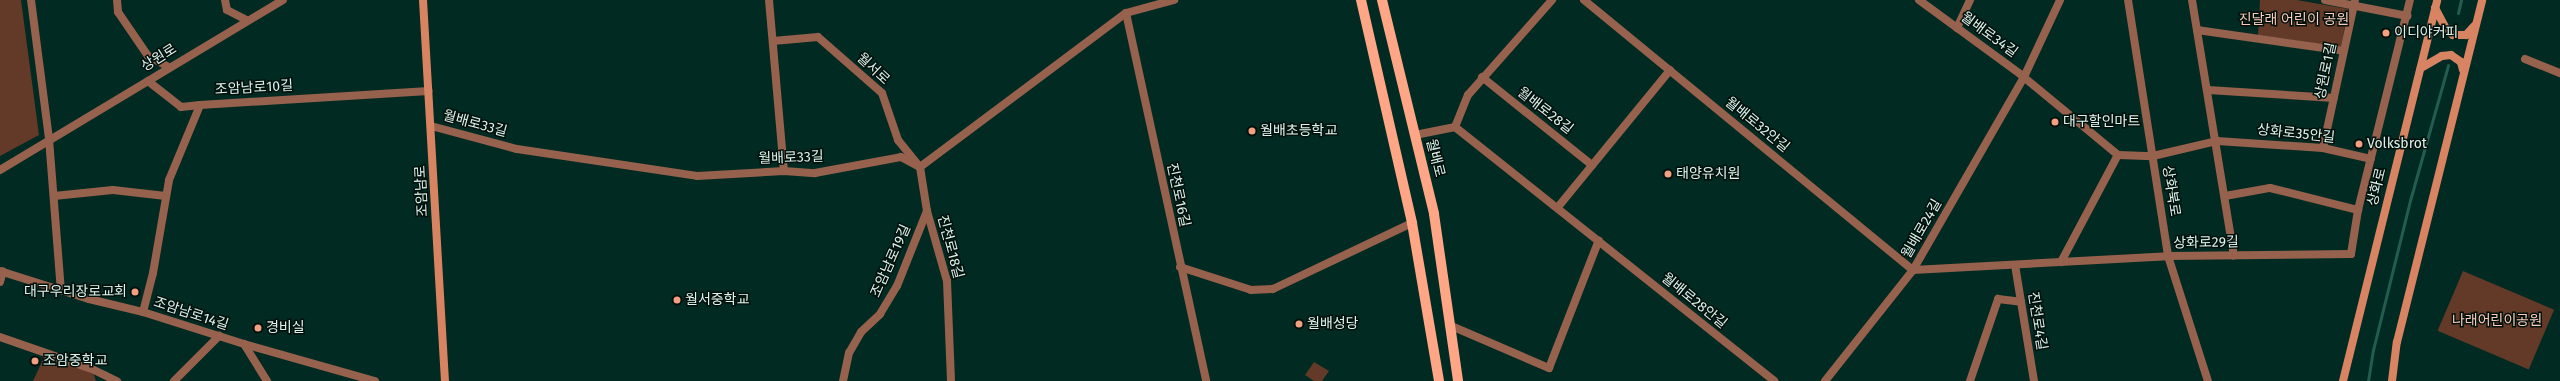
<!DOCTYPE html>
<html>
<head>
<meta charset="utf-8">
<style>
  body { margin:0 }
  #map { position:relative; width:2560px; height:381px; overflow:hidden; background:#002a22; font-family:"Fira Sans","Noto Sans KR",sans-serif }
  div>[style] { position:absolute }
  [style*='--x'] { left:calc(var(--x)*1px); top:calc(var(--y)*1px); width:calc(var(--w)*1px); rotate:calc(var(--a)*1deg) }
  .green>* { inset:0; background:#633928; transform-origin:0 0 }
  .stream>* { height:3px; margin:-1.5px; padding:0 1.5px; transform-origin:1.5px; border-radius:1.5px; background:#235d50 }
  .minor>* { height:8px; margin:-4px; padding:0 4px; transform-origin:4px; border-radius:4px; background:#96614d }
  .tertiary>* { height:8px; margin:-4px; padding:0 4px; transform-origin:4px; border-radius:4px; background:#96614d }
  .secondary>* { height:8px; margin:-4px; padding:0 4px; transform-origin:4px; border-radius:4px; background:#d88463 }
  .primary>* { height:10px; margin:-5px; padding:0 5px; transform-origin:5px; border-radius:5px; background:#fea685 }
  .dots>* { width:11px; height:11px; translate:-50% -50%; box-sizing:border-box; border:2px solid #02100c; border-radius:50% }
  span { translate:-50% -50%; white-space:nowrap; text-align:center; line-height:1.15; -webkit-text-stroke:3px #02100c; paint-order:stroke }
  .park-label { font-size:14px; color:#f8ccbc }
  .poi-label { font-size:14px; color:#ddf3ec }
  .left { translate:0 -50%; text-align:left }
  .right { translate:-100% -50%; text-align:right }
  .street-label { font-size:14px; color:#ddf3ec }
</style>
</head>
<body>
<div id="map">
  <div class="green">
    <i style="clip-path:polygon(0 0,21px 0,39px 135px,0 156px)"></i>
    <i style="clip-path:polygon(2260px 0,2297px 0,2348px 9px,2341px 47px,2258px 35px)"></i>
    <i style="left:2463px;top:271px;width:99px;height:65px;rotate:23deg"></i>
    <i style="clip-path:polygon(46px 353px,92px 369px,96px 381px,33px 381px)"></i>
    <i style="clip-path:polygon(1314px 362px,1329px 371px,1322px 381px,1314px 381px,1305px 375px)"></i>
  </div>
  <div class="stream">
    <i style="--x:2458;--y:13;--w:13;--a:-77"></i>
    <i style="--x:2368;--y:381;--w:31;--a:-81"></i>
    <i style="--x:2373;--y:350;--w:158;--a:-76.1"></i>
    <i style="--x:2411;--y:197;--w:137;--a:-74.3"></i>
  </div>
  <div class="minor">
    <i style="--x:31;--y:0;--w:140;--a:82.6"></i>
    <i style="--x:49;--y:139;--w:151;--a:85.5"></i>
    <i style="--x:117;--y:0;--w:12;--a:85"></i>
    <i style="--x:118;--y:12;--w:53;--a:55.7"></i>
    <i style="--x:148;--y:56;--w:24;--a:28"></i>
    <i style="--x:225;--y:0;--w:10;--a:79"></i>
    <i style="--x:227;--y:10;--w:22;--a:27"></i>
    <i style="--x:1584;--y:0;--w:426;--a:39.4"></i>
    <i style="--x:1913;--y:270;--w:255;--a:-3.1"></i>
    <i style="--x:2168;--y:256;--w:183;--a:-0.6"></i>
    <i style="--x:2351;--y:254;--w:45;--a:-81"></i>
    <i style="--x:2358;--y:210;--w:216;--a:-76.1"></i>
    <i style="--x:1919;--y:0;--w:125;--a:36.2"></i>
    <i style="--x:2020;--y:74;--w:127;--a:39.6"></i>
    <i style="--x:2128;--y:0;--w:259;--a:81.1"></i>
    <i style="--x:2168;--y:256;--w:131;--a:72.3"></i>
    <i style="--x:2192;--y:0;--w:259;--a:80.7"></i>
    <i style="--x:2325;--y:0;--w:84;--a:11"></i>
    <i style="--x:1126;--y:13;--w:377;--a:77.7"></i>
    <i style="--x:1957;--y:28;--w:31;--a:-65"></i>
    <i style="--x:2197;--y:30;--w:148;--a:8.1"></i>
    <i style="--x:773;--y:41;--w:45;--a:-5.1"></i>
    <i style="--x:818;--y:37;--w:85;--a:41.2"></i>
    <i style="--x:882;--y:93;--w:50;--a:71.2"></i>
    <i style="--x:898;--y:140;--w:35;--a:51"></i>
    <i style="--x:920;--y:167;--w:45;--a:81"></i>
    <i style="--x:927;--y:211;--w:73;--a:74.1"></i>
    <i style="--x:947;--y:281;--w:100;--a:87.7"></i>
    <i style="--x:1482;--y:77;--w:141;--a:38.7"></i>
    <i style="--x:148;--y:81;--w:42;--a:38.2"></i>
    <i style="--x:181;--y:107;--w:19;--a:-6"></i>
    <i style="--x:2208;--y:90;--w:126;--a:3.6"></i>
    <i style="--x:431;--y:126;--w:89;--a:15"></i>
    <i style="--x:517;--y:149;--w:182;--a:8.5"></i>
    <i style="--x:697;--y:176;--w:87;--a:-3.3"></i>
    <i style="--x:784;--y:171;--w:31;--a:4"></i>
    <i style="--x:815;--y:173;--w:87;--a:-10.5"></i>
    <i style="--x:901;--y:157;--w:21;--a:28"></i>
    <i style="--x:920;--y:167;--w:257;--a:-36.8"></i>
    <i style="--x:1126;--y:13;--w:50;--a:-15.2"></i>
    <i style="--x:1455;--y:127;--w:408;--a:38.5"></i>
    <i style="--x:1455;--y:127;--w:35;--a:-68"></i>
    <i style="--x:1468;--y:95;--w:127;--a:-48.5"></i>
    <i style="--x:1415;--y:135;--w:41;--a:-11.3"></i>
    <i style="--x:2323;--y:148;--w:151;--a:-77.8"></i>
    <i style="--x:2118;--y:155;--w:35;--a:2"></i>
    <i style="--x:2153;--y:156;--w:66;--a:-13.2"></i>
    <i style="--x:2217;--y:141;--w:106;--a:3.8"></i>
    <i style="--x:2323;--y:148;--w:49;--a:12.9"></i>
    <i style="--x:0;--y:170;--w:330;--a:-31"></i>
    <i style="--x:54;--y:196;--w:59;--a:-5.8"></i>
    <i style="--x:113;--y:190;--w:53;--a:6.5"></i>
    <i style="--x:2225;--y:196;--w:46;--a:-10.1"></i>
    <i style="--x:2270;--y:188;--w:91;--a:14"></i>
    <i style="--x:1558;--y:207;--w:177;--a:-50.7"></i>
    <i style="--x:2061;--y:262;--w:121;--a:-62"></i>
    <i style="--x:2015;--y:265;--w:118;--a:80.7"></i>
    <i style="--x:1180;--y:267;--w:75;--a:17.9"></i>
    <i style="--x:1251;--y:290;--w:22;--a:-3"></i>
    <i style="--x:1273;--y:289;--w:154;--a:-25.4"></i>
    <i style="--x:0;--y:271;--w:93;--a:17.5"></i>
    <i style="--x:89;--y:299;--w:56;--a:13.5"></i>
    <i style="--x:143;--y:312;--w:106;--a:17.6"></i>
    <i style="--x:244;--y:344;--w:136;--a:15.8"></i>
    <i style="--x:0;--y:282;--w:11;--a:-75"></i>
    <i style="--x:143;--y:312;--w:40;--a:-75.6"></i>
    <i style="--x:153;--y:273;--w:94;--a:-80.2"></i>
    <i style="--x:169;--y:180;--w:81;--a:-67.5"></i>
    <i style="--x:200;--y:105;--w:229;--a:-3.5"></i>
    <i style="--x:1449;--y:325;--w:109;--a:23.3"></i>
    <i style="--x:1549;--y:368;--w:137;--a:-68.7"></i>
    <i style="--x:0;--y:337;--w:97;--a:19.2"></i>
    <i style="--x:92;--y:369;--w:28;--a:26"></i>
    <i style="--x:244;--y:344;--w:44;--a:58.1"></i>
    <i style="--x:174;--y:381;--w:64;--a:-45"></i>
    <i style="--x:843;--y:381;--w:29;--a:-78"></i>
    <i style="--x:849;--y:353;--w:24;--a:-60"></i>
    <i style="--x:861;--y:332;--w:26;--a:-43"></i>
    <i style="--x:880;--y:314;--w:33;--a:-59"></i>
    <i style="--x:897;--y:286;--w:81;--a:-68.2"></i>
    <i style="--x:1825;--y:381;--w:142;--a:-51.6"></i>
    <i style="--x:1913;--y:270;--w:223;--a:-60.1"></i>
    <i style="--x:2024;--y:77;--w:85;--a:-64.9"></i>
    <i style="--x:1970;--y:381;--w:87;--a:-71.1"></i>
    <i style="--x:1998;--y:299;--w:23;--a:7"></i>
  </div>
  <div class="tertiary">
    <i style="--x:769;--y:0;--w:172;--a:85"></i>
    <i style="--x:2525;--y:59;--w:38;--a:22"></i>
  </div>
  <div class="secondary">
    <i style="--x:423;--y:0;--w:382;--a:86.7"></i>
    <i style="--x:2435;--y:8;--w:24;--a:62"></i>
    <i style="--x:2446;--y:29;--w:9;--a:41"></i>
    <i style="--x:2453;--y:35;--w:13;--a:0"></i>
    <i style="--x:2466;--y:35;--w:12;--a:-48"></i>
    <i style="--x:2421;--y:68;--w:24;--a:-30"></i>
    <i style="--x:2442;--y:56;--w:9;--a:-6"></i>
    <i style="--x:2451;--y:55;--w:12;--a:35"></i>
    <i style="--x:2461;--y:62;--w:8;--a:76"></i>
    <i style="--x:2343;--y:381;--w:392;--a:-76.1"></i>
    <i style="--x:2392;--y:381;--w:39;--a:-83"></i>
    <i style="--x:2397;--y:342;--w:352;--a:-76"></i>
  </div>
  <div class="primary">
    <i style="--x:1361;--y:0;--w:229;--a:77.1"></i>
    <i style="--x:1412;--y:223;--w:160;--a:80.3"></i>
    <i style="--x:1382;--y:0;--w:220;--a:76.3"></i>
    <i style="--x:1434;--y:214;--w:169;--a:81.8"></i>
  </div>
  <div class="dots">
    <i style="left:2386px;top:33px;background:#f2a081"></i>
    <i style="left:2055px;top:122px;background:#f2a081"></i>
    <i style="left:1252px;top:131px;background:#f2a081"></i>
    <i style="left:2359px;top:144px;background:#f2a081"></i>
    <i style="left:1668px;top:174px;background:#f2a081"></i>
    <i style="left:135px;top:292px;background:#f2a081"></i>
    <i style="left:677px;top:300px;background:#f2a081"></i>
    <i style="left:1299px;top:324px;background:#f2a081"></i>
    <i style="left:258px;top:328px;background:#f2a081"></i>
    <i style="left:35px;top:361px;background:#f2a081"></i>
  </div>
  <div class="park-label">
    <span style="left:2294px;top:20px">진달래 어린이 공원</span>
    <span style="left:2497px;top:321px">나래어린이공원</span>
  </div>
  <div class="poi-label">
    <span class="left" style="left:2394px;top:33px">이디야커피</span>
    <span class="left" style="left:2063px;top:122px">대구할인마트</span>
    <span class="left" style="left:1260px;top:131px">월배초등학교</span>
    <span class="left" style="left:2367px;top:144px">Volksbrot</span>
    <span class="left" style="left:1676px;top:174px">태양유치원</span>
    <span class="right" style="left:127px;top:292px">대구우리장로교회</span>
    <span class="left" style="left:685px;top:300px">월서중학교</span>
    <span class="left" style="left:1307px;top:324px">월배성당</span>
    <span class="left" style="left:266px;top:328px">경비실</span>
    <span class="left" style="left:43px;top:361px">조암중학교</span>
  </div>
  <div class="street-label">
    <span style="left:1989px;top:35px;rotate:36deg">월배로34길</span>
    <span style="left:159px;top:58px;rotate:-32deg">상원로</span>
    <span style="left:873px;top:69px;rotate:43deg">월서로</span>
    <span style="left:2326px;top:71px;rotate:-78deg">상원로1길</span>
    <span style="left:254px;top:88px;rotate:-3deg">조암남로10길</span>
    <span style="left:1545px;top:111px;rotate:38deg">월배로28길</span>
    <span style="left:475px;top:124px;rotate:15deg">월배로33길</span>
    <span style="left:1757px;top:125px;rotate:39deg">월배로32안길</span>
    <span style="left:2296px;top:134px;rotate:6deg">상화로35안길</span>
    <span style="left:791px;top:158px;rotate:-2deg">월배로33길</span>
    <span style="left:1435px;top:158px;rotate:76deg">월배로</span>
    <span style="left:2377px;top:187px;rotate:-76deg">상화로</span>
    <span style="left:422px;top:191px;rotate:-93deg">조암남로</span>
    <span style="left:2171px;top:191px;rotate:81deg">상화북로</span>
    <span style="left:1178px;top:195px;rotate:78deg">진천로16길</span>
    <span style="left:1922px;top:229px;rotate:-60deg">월배로24길</span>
    <span style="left:2206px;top:243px;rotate:-1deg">상화로29길</span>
    <span style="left:950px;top:247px;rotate:75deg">진천로18길</span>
    <span style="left:891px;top:261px;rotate:-66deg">조암남로19길</span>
    <span style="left:1694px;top:301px;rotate:39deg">월배로28안길</span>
    <span style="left:191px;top:314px;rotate:18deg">조암남로14길</span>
    <span style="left:2037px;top:321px;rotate:81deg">진천로4길</span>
  </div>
</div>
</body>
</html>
